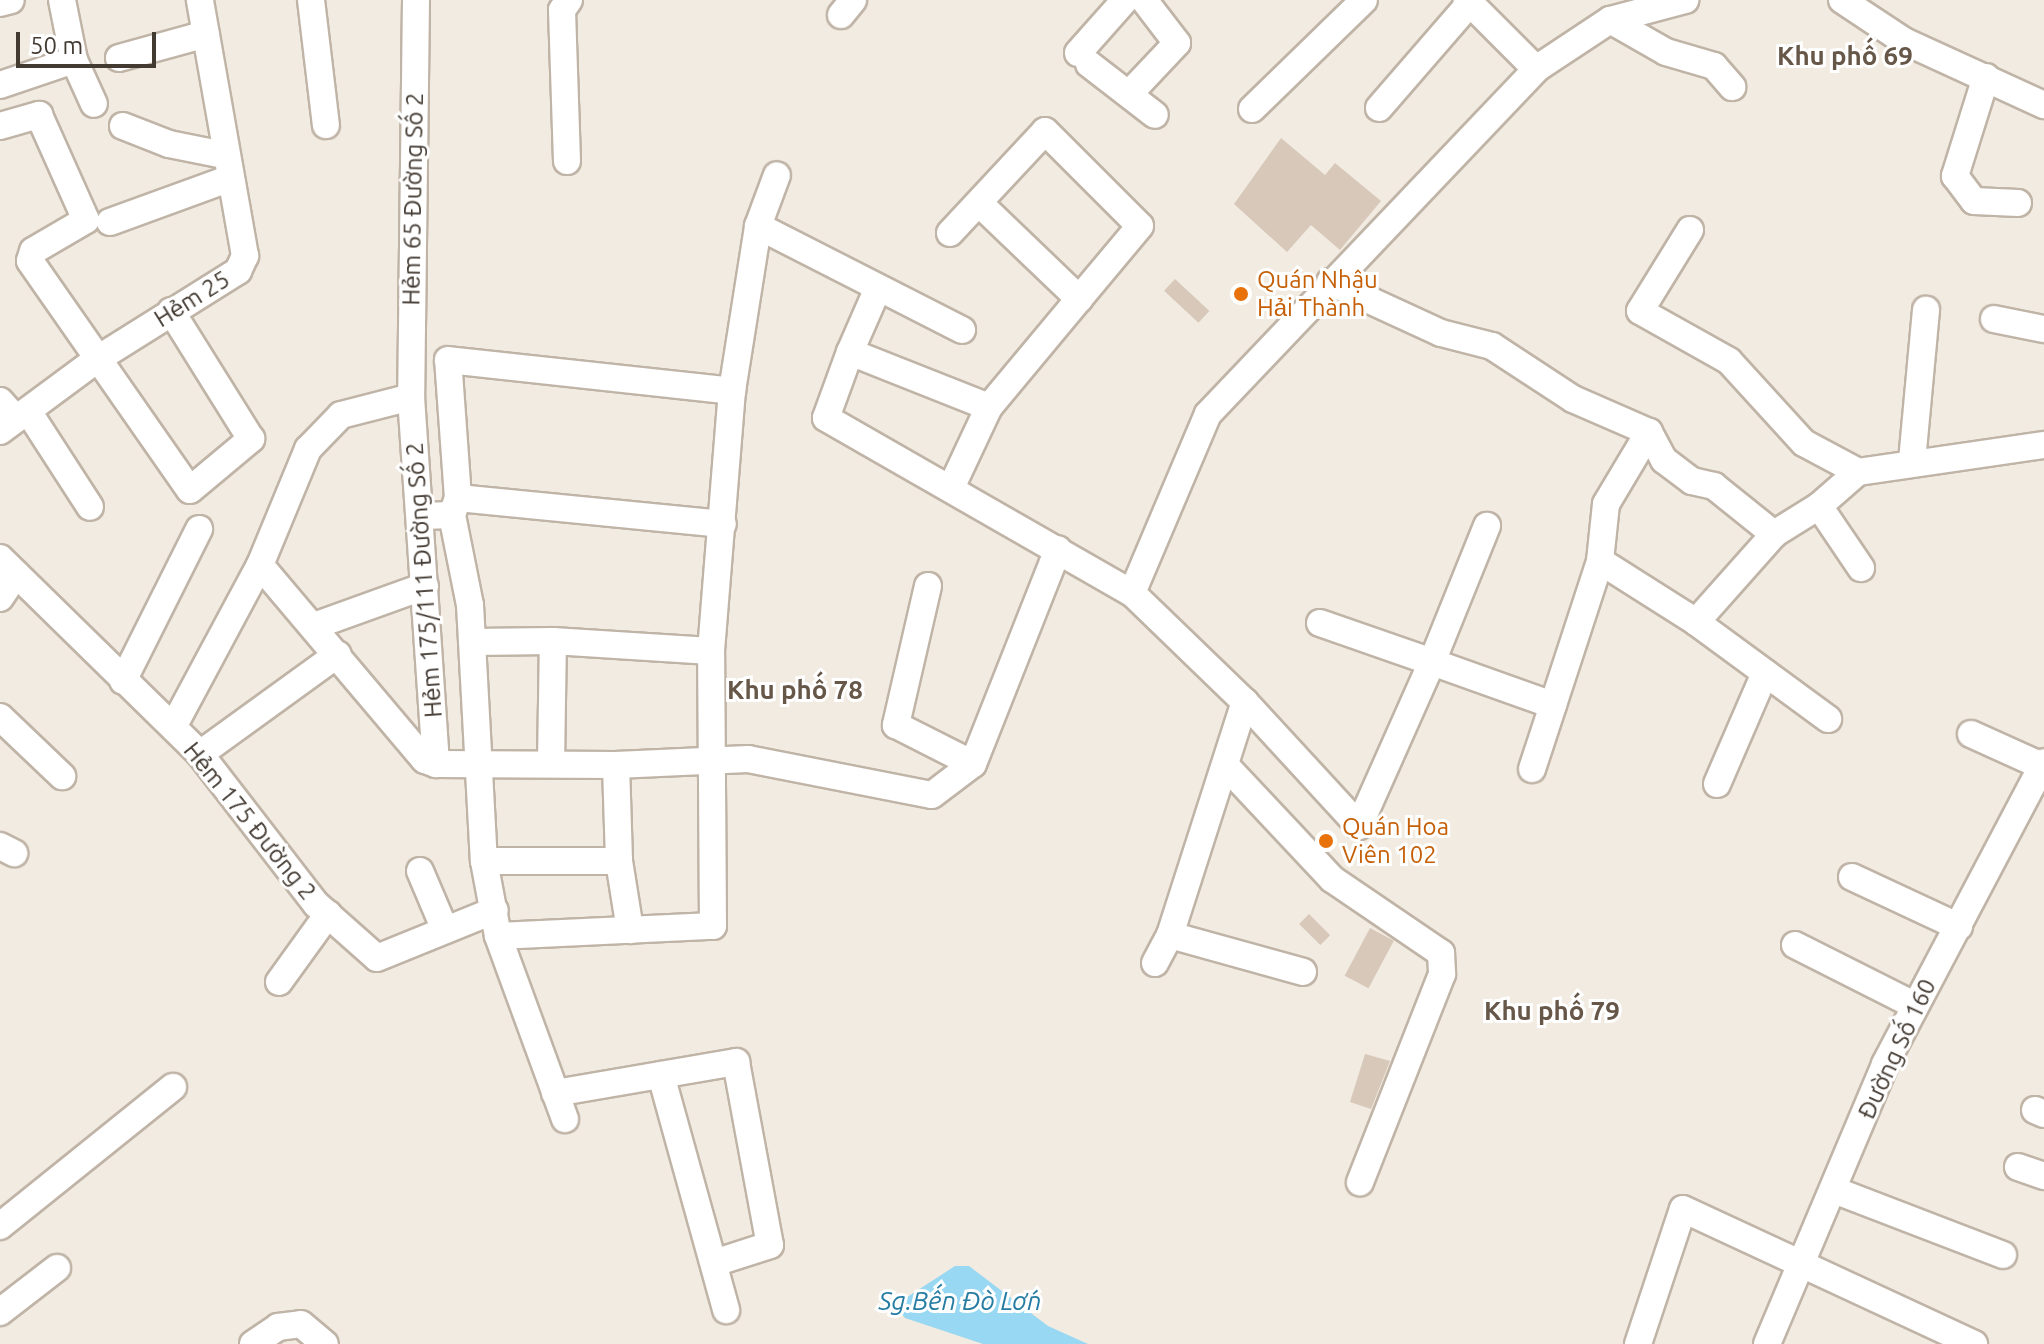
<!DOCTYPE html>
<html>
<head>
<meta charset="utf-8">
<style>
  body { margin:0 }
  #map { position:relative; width:2044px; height:1344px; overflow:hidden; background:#f2ebe1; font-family:Ubuntu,sans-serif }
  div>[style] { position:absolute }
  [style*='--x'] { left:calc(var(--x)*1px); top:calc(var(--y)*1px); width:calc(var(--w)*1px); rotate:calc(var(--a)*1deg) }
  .water>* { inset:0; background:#99d8f2 }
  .building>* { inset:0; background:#d7c8b9; transform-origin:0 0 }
  .roads { filter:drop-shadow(2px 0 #c0b4a7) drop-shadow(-2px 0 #c0b4a7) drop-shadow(0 2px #c0b4a7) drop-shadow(0 -2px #c0b4a7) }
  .minor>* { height:26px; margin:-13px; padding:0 13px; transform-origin:13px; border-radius:13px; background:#fff }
  .dots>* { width:22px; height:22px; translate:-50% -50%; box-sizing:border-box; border:4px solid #fff; border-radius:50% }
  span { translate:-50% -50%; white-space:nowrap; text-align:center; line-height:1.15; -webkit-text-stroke:6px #fff; paint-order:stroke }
  .street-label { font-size:24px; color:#433a32 }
  .food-label { font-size:24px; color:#c56008 }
  .left { translate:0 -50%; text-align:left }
  .neighbourhood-label { font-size:26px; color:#665749; font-weight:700 }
  .water-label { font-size:26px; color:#267ca2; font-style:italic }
  .scale { position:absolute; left:16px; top:32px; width:140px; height:36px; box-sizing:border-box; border:4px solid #433a32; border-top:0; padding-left:10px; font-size:24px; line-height:28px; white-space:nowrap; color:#433a32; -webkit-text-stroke:6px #fff; paint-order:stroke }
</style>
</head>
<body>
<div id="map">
  <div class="water">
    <i style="clip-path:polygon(955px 1266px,969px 1266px,1048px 1326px,1088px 1344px,983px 1344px,905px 1318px,897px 1308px,901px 1301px)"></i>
  </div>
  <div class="building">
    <i style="clip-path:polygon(1281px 138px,1325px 175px,1335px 163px,1381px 201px,1340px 250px,1311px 225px,1287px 252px,1234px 204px)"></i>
    <i style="left:1175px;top:279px;width:47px;height:16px;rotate:43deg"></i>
    <i style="left:1309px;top:914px;width:30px;height:14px;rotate:45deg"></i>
    <i style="left:1370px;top:928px;width:27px;height:54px;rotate:28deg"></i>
    <i style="clip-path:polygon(1365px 1054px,1390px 1061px,1371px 1109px,1350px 1102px)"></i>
  </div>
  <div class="roads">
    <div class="minor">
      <i style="--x:62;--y:0;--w:61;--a:78.7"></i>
      <i style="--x:74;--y:60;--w:48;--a:65.6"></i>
      <i style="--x:311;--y:0;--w:126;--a:83.2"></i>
      <i style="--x:416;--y:0;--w:397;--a:90.7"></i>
      <i style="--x:411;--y:397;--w:368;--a:86.1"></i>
      <i style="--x:1842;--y:0;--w:74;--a:33.5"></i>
      <i style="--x:1904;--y:41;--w:154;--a:24.6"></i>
      <i style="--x:0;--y:3;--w:11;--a:-15"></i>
      <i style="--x:841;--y:15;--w:19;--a:-51"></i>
      <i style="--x:1610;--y:20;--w:78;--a:-14.9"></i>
      <i style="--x:1078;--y:53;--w:71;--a:-48.4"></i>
      <i style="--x:119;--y:58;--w:90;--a:-15.4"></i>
      <i style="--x:1089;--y:64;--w:83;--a:37.7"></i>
      <i style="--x:1536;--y:69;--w:89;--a:-33.5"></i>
      <i style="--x:1610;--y:20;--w:64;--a:29.7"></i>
      <i style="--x:1666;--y:52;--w:50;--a:16.3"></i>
      <i style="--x:1714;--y:66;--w:28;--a:49"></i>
      <i style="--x:1986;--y:77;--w:104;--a:107.4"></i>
      <i style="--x:1955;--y:176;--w:31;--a:53"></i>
      <i style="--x:1974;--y:201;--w:44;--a:2.6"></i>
      <i style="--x:0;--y:85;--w:78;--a:-18.7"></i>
      <i style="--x:1129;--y:94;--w:70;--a:-46.7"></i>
      <i style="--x:1177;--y:43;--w:54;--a:-127.5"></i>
      <i style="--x:1379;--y:108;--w:139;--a:-49.1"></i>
      <i style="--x:1252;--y:109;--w:156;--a:-44.2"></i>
      <i style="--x:0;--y:126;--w:41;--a:-15.8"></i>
      <i style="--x:39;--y:115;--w:115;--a:65.9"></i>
      <i style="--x:86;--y:220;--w:61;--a:149.7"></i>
      <i style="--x:33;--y:251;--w:10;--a:107"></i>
      <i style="--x:30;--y:261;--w:279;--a:55.1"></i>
      <i style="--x:190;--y:490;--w:80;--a:-39.9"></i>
      <i style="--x:251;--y:439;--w:151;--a:-122"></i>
      <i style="--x:123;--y:126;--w:49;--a:21.4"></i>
      <i style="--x:169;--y:144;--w:56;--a:11.3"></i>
      <i style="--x:567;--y:161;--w:151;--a:-91.9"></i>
      <i style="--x:562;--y:10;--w:12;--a:-55"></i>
      <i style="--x:979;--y:203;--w:139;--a:43.8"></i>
      <i style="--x:1079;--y:299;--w:141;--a:129.8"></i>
      <i style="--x:110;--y:222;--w:126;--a:-20"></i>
      <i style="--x:758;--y:226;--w:54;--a:-69.6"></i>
      <i style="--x:1690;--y:230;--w:95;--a:121.7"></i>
      <i style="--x:1640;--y:311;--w:102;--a:29.3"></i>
      <i style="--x:1729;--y:361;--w:111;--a:47.6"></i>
      <i style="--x:1804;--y:443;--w:61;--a:28.2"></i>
      <i style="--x:950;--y:233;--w:139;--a:-47"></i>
      <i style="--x:1045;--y:131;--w:134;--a:45"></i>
      <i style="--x:1140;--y:226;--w:95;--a:129.9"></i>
      <i style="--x:1330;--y:282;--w:122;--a:24.7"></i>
      <i style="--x:1441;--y:333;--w:53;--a:14.3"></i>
      <i style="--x:1492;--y:346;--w:97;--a:33.2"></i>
      <i style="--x:1573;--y:399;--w:83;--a:23.5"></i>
      <i style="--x:1649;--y:432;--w:32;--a:62"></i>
      <i style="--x:1664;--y:460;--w:35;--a:37"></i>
      <i style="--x:1692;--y:481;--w:23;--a:13"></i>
      <i style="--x:1714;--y:486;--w:77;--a:38.7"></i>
      <i style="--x:878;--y:288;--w:70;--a:113.6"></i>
      <i style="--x:850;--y:352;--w:149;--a:21.6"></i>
      <i style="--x:989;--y:407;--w:89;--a:115.1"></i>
      <i style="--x:1994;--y:319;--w:51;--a:11.3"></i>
      <i style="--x:850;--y:352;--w:70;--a:110"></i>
      <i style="--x:826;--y:418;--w:353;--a:29.8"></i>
      <i style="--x:1132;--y:593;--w:157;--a:44"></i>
      <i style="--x:1245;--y:702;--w:168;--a:47.4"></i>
      <i style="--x:1359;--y:826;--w:180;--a:-66"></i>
      <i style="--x:1432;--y:662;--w:128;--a:19.6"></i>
      <i style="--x:1553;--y:705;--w:151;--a:-71.9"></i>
      <i style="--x:1600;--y:561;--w:114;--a:32.4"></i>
      <i style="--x:1696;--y:622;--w:118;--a:-48.4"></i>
      <i style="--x:1774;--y:534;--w:53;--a:-31.9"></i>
      <i style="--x:1819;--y:506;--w:52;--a:-41.1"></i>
      <i style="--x:0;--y:401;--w:24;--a:48"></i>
      <i style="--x:28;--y:411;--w:114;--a:57.1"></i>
      <i style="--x:0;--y:431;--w:119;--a:-36.5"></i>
      <i style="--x:96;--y:360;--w:168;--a:-32.1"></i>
      <i style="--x:238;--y:271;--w:17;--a:-65"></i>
      <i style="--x:245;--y:256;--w:260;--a:-100"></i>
      <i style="--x:1912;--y:461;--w:152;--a:-84.7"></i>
      <i style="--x:1858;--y:472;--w:188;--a:-8.3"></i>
      <i style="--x:458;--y:498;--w:266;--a:5.6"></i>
      <i style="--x:1819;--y:506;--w:75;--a:55.9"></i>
      <i style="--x:452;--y:515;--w:18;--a:-71"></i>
      <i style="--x:458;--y:498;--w:138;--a:-94.1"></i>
      <i style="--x:448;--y:360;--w:286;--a:6.2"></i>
      <i style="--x:422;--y:516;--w:30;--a:-2"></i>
      <i style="--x:452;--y:515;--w:92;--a:78.7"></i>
      <i style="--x:470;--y:605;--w:256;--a:86.9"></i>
      <i style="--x:484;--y:861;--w:76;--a:79.4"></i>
      <i style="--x:498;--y:936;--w:195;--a:69.9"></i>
      <i style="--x:0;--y:558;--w:280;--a:44.4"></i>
      <i style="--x:200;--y:754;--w:190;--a:52.3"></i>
      <i style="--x:316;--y:904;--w:81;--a:41.5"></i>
      <i style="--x:377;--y:958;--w:127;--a:-22.1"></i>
      <i style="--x:1600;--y:561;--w:57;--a:-84"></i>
      <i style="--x:1606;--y:504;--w:84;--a:-59.2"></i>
      <i style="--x:260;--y:565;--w:255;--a:49.8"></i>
      <i style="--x:425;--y:760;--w:12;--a:20"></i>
      <i style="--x:436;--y:764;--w:180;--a:0.3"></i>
      <i style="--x:616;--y:765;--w:132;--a:-2.6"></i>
      <i style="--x:748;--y:759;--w:187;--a:11.1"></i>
      <i style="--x:932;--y:795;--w:51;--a:-37.1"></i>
      <i style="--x:928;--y:586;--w:143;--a:103"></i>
      <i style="--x:896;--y:725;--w:86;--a:26.9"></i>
      <i style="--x:973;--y:764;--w:231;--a:-68.4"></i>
      <i style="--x:1132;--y:593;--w:194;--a:-67"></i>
      <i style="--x:1208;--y:414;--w:476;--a:-46.4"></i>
      <i style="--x:1536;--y:69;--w:98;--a:-135"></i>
      <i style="--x:0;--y:598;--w:29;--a:-56"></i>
      <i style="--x:1696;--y:622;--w:164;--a:36.3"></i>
      <i style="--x:1320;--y:623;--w:119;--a:19.2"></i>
      <i style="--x:1432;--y:662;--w:147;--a:-68"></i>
      <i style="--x:314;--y:626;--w:118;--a:-19.8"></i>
      <i style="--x:473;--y:642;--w:80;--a:-0.7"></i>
      <i style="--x:553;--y:641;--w:158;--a:3.6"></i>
      <i style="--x:123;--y:681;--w:170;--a:-63.4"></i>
      <i style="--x:0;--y:717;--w:86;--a:43.6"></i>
      <i style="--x:173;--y:727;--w:184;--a:-61.8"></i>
      <i style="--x:260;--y:565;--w:126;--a:-67.5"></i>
      <i style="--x:308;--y:449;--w:47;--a:-45.9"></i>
      <i style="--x:341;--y:415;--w:72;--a:-14.4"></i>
      <i style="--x:1971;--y:734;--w:78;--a:24.3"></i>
      <i style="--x:200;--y:754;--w:170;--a:-35.9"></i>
      <i style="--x:551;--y:764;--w:123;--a:-89.1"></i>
      <i style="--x:616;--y:765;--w:96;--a:88.2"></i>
      <i style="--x:1226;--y:766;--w:155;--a:46.8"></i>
      <i style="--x:1332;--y:879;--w:132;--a:34.2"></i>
      <i style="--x:1441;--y:953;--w:21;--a:87"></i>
      <i style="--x:1442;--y:974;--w:224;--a:111.5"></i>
      <i style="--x:1532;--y:769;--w:67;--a:-71.8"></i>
      <i style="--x:1717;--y:784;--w:121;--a:-66.6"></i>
      <i style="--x:0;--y:846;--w:16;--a:27"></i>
      <i style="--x:484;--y:861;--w:135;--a:0"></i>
      <i style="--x:619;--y:861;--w:70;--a:80.9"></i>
      <i style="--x:420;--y:871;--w:64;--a:67"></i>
      <i style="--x:1852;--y:877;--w:118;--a:25"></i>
      <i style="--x:1170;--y:935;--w:138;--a:15.5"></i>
      <i style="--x:498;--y:936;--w:215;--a:-2.7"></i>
      <i style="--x:713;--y:926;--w:275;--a:-90.4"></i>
      <i style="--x:711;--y:651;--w:261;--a:-85.4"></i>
      <i style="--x:732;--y:391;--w:167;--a:-81"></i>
      <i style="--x:758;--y:226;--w:229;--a:27"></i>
      <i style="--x:1795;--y:945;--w:133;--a:26.8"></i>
      <i style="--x:1155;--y:963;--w:32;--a:-62"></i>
      <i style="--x:1170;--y:935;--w:245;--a:-72.2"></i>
      <i style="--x:279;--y:982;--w:84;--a:-54.2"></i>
      <i style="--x:661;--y:1075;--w:244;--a:74.5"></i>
      <i style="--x:555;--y:1093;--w:184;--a:-9.7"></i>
      <i style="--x:736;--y:1062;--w:186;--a:79.5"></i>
      <i style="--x:770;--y:1245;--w:59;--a:162.2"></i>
      <i style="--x:2035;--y:1110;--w:10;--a:24"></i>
      <i style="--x:2018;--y:1167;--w:28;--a:19"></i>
      <i style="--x:1834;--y:1190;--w:181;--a:21"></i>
      <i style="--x:0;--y:1226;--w:222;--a:-38.8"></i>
      <i style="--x:0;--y:1312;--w:72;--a:-37.7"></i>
      <i style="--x:253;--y:1344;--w:30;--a:-34"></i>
      <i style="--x:278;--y:1327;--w:23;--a:-7"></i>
      <i style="--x:301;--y:1324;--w:31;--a:40"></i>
      <i style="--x:1638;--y:1344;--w:142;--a:-71.6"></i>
      <i style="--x:1683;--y:1209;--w:321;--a:24.9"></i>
      <i style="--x:1767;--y:1344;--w:304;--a:-67.1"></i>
      <i style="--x:1885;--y:1064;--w:341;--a:-62.2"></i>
    </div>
  </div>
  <div class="dots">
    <i style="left:1241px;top:294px;background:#e8710a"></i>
    <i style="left:1326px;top:841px;background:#e8710a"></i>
  </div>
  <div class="street-label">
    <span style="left:413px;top:199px;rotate:-89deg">Hẻm 65 Đường Số 2</span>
    <span style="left:192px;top:299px;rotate:-32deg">Hẻm 25</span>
    <span style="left:424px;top:580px;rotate:-94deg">Hẻm 175/111 Đường Số 2</span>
    <span style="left:250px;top:821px;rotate:51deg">Hẻm 175 Đường 2</span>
    <span style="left:1897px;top:1049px;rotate:-65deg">Đường Số 160</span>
  </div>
  <div class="food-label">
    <span class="left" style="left:1257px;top:294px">Quán Nhậu<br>Hải Thành</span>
    <span class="left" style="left:1342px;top:841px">Quán Hoa<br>Viên 102</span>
  </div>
  <div class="neighbourhood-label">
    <span style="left:1845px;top:56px">Khu phố 69</span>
    <span style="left:795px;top:690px">Khu phố 78</span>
    <span style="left:1552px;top:1011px">Khu phố 79</span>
  </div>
  <div class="water-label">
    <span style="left:960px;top:1301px">Sg.Bến Đò Lớn</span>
  </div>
  <div class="scale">50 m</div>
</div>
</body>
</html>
